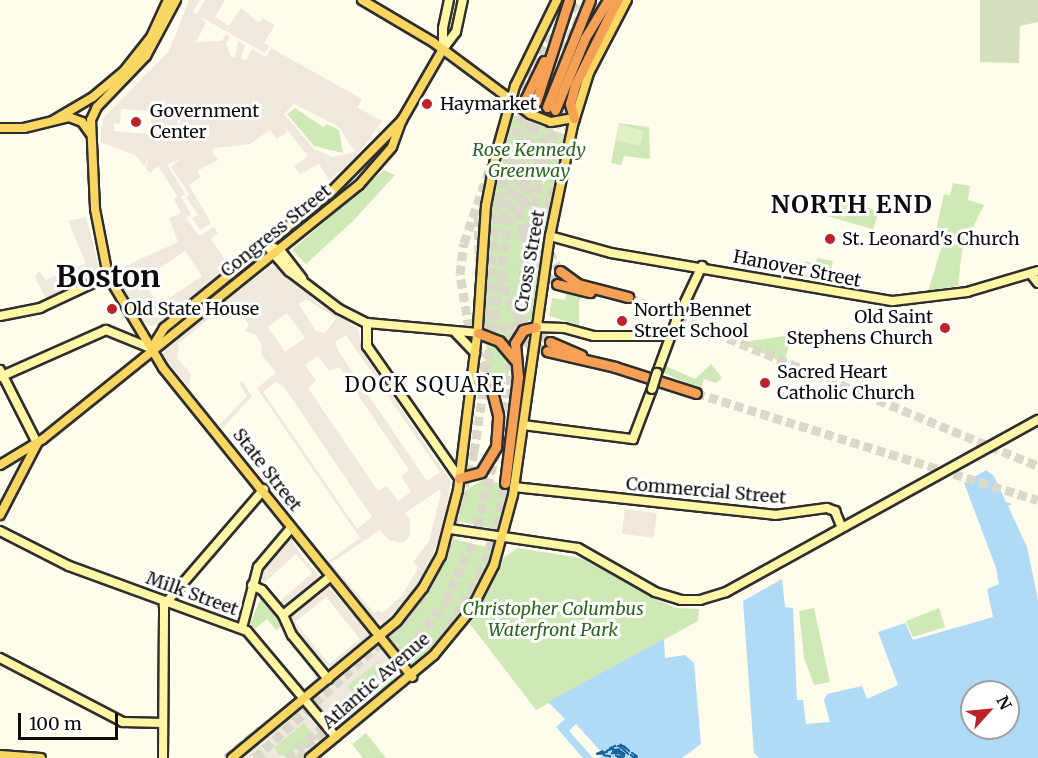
<!DOCTYPE html>
<html>
<head>
<meta charset="utf-8">
<style>
  body { margin:0 }
  #map { position:relative; width:1038px; height:758px; overflow:hidden; background:#fffceb; font-family:Merriweather,serif }
  div>[style] { position:absolute }
  [style*='--x'] { left:calc(var(--x)*1px); top:calc(var(--y)*1px); width:calc(var(--w)*1px); rotate:calc(var(--a)*1deg) }
  .green>* { inset:0; background:#cfe9b6; transform-origin:0 0 }
  .cemetery>* { inset:0; background:#d4e0bd }
  .pitch>* { inset:0; background:#e1f0c7; transform-origin:0 0 }
  .plaza>* { inset:0; background:#eee9dc; transform-origin:0 0 }
  .water>* { inset:0; background:#b0dbf6 }
  .pier>* { inset:0; background:#fffceb }
  .ferry>* { height:1.5px; margin-top:-0.75px; transform-origin:0; background:repeating-linear-gradient(90deg,#16609e 0 8px,transparent 0 14px) }
  .motorway-tunnel>* { height:9px; margin-top:-4.5px; transform-origin:0; background:repeating-linear-gradient(90deg,#dbd8ca 0 9px,transparent 0 13.5px) }
  .roads { filter:drop-shadow(2px 0 #2e2e2e) drop-shadow(-2px 0 #2e2e2e) drop-shadow(0 2px #2e2e2e) drop-shadow(0 -2px #2e2e2e) }
  .secondary>* { height:8px; margin:-4px; padding:0 4px; transform-origin:4px; border-radius:4px; background:#fff7a6 }
  .primary>* { height:8px; margin:-4px; padding:0 4px; transform-origin:4px; border-radius:4px; background:#f9d762 }
  .motorway>* { height:9px; margin:-4.5px; padding:0 4.5px; transform-origin:4.5px; border-radius:4.5px; background:#f5a054 }
  .bridges { filter:drop-shadow(2px 0 #2e2e2e) drop-shadow(-2px 0 #2e2e2e) drop-shadow(0 2px #2e2e2e) drop-shadow(0 -2px #2e2e2e) }
  .secondary-bridge>* { height:8px; margin:-4px; padding:0 4px; transform-origin:4px; border-radius:4px; background:#fff7a6 }
  .dots>* { width:16px; height:16px; translate:-50% -50%; box-sizing:border-box; border:3px solid #fff; border-radius:50% }
  span { translate:-50% -50%; white-space:nowrap; text-align:center; line-height:1.15; -webkit-text-stroke:6px #fff; paint-order:stroke }
  .poi-label { font-size:18px; color:#0c0c0c }
  .left { translate:0 -50%; text-align:left }
  .right { translate:-100% -50%; text-align:right }
  .park-label { font-size:18px; color:#2a641d; font-style:italic }
  .street-label { font-size:18px; color:#0c0c0c }
  .neighbourhood-label { font-size:20px; color:#0c0c0c; letter-spacing:1.5px }
  .district-label { font-size:24px; color:#0c0c0c; font-weight:700; letter-spacing:1.5px }
  .town-label { font-size:30px; color:#0c0c0c; font-weight:700 }
  .north { position:absolute; left:960px; top:680px; width:60px; height:60px; box-sizing:border-box; background:#fff; border:2px solid #9e9e9e; border-radius:50%; rotate:63deg; font-size:16px; font-weight:700; line-height:24px; text-align:center; color:#0c0c0c }
  .north::after { content:''; display:block; margin:auto; width:21px; height:27px; background:#bc2429; clip-path:polygon(50% 0,100% 100%,50% 72%,0 100%) }
  .scale { position:absolute; left:18px; top:713px; width:100px; height:27px; box-sizing:border-box; border:3px solid #0c0c0c; border-top:0; padding-left:8px; font-size:18px; line-height:21px; white-space:nowrap; color:#0c0c0c; -webkit-text-stroke:4px #fff; paint-order:stroke }
</style>
</head>
<body>
<div id="map">
  <div class="green">
    <i style="clip-path:polygon(295px 108px,323px 127px,327px 124px,339px 130px,343px 153px,314px 146px,287px 114px)"></i>
    <i style="clip-path:polygon(510px 114px,566px 135px,533px 318px,515px 330px,509px 344px,487px 330px,488px 323px,482px 324px,492px 199px)"></i>
    <i style="clip-path:polygon(619px 123px,649px 127px,650px 159px,624px 156px,621px 165px,611px 163px)"></i>
    <i style="clip-path:polygon(384px 170px,395px 175px,353px 221px,306px 264px,292px 250px)"></i>
    <i style="clip-path:polygon(953px 183px,970px 186px,968px 200px,984px 205px,962px 250px,958px 286px,928px 291px,946px 233px,936px 230px,944px 194px,950px 195px)"></i>
    <i style="left:819px;top:194px;width:62px;height:19px;rotate:16deg"></i>
    <i style="clip-path:polygon(817px 258px,833px 261px,829px 282px,802px 277px,805px 261px,816px 264px)"></i>
    <i style="clip-path:polygon(566px 294px,584px 295px,579px 301px,579px 325px,549px 316px,552px 298px,565px 300px)"></i>
    <i style="clip-path:polygon(792px 335px,784px 363px,739px 342px,757px 340px)"></i>
    <i style="clip-path:polygon(487px 344px,499px 348px,509px 362px,508px 386px,493px 375px,485px 363px)"></i>
    <i style="clip-path:polygon(711px 364px,722px 378px,716px 383px,704px 379px,701px 389px,664px 373px,666px 366px,695px 379px)"></i>
    <i style="clip-path:polygon(482px 480px,511px 485px,500px 530px,458px 521px,463px 492px)"></i>
    <i style="clip-path:polygon(453px 539px,494px 549px,461px 616px,431px 652px,303px 758px,240px 758px,394px 632px,437px 577px)"></i>
    <i style="clip-path:polygon(518px 548px,581px 558px,660px 601px,676px 608px,699px 609px,698px 621px,536px 710px,470px 624px,504px 557px)"></i>
    <i style="clip-path:polygon(261px 598px,284px 625px,276px 630px,267px 619px,255px 629px,250px 623px)"></i>
    <i style="clip-path:polygon(814px 608px,830px 682px,814px 685px,804px 658px,799px 611px)"></i>
    <i style="clip-path:polygon(939px 608px,945px 627px,913px 637px,906px 621px)"></i>
    <i style="clip-path:polygon(366px 733px,386px 758px,363px 758px,352px 744px)"></i>
  </div>
  <div class="cemetery">
    <i style="clip-path:polygon(980px 0,1038px 0,1038px 22px,1020px 26px,1019px 63px,980px 62px)"></i>
  </div>
  <div class="pitch">
    <i style="left:619px;top:125px;width:25px;height:16px;rotate:12deg"></i>
    <i style="clip-path:polygon(819px 195px,848px 204px,845px 218px,816px 212px)"></i>
  </div>
  <div class="plaza">
    <i style="clip-path:polygon(evenodd,189px 0,200px 0,193px 12px,197px 14px,205px 0,225px 0,215px 17px,229px 26px,241px 8px,259px 23px,263px 18px,275px 25px,264px 43px,269px 46px,265px 53px,201px 17px,206px 23px,196px 42px,222px 41px,226px 34px,230px 37px,226px 44px,231px 57px,235px 57px,238px 41px,245px 45px,241px 59px,246px 60px,252px 49px,266px 57px,271px 48px,362px 99px,358px 107px,351px 104px,382px 121px,353px 161px,329px 180px,319px 164px,300px 174px,294px 166px,308px 156px,284px 126px,287px 132px,277px 139px,270px 130px,250px 144px,215px 148px,212px 151px,218px 160px,197px 171px,201px 177px,189px 185px,211px 223px,200px 230px,192px 218px,198px 215px,186px 197px,189px 194px,171px 167px,181px 159px,167px 164px,185px 194px,181px 197px,191px 214px,186px 218px,199px 236px,214px 227px,218px 233px,211px 239px,226px 261px,217px 268px,221px 275px,160px 324px,151px 326px,141px 320px,112px 272px,178px 242px,169px 218px,181px 213px,174px 199px,177px 196px,158px 166px,150px 173px,146px 168px,148px 159px,144px 166px,135px 155px,101px 142px,101px 130px,104px 117px,169px 51px,189px 0,294px 104px,339px 127px,355px 152px,332px 157px,314px 149px,284px 114px,294px 104px,189px 0,121px 109px,152px 111px,151px 127px,157px 127px,156px 135px,114px 131px,114px 123px,120px 124px,121px 109px,189px 0,185px 251px,202px 276px,159px 305px,142px 280px,185px 251px)"></i>
    <i style="clip-path:polygon(86px 217px,100px 270px,94px 278px,46px 299px,35px 277px,39px 271px,46px 280px,86px 263px,68px 221px)"></i>
    <i style="clip-path:polygon(evenodd,270px 267px,280px 268px,319px 304px,358px 328px,363px 353px,451px 482px,444px 526px,428px 567px,408px 599px,382px 624px,375px 621px,326px 563px,360px 538px,257px 388px,276px 373px,261px 354px,262px 345px,256px 335px,245px 331px,249px 325px,237px 307px,226px 305px,179px 343px,177px 358px,191px 374px,189px 388px,219px 425px,247px 396px,239px 383px,242px 381px,252px 396px,222px 429px,163px 355px,165px 346px,270px 267px,307px 300px,336px 318px,325px 333px,316px 331px,298px 303px,307px 300px,270px 267px,287px 313px,305px 338px,285px 352px,268px 327px,287px 313px,270px 267px,346px 335px,440px 472px,427px 481px,339px 352px,335px 342px,346px 335px,270px 267px,318px 356px,329px 371px,339px 367px,409px 470px,401px 476px,411px 492px,398px 501px,387px 486px,378px 491px,308px 388px,316px 381px,305px 365px,318px 356px,270px 267px,276px 382px,284px 387px,372px 517px,357px 529px,263px 392px,276px 382px,270px 267px,439px 490px,441px 493px,429px 541px,413px 562px,418px 568px,402px 596px,382px 613px,379px 610px,374px 613px,331px 563px,380px 530px,389px 540px,402px 543px,410px 536px,410px 520px,405px 513px,439px 490px)"></i>
    <i style="left:625px;top:509px;width:32px;height:25px;rotate:7deg"></i>
    <i style="clip-path:polygon(evenodd,290px 536px,299px 553px,370px 634px,328px 669px,293px 632px,288px 615px,258px 579px,260px 569px,290px 536px,296px 554px,312px 573px,280px 601px,264px 583px,296px 554px,290px 536px,326px 597px,360px 639px,329px 664px,295px 622px,326px 597px)"></i>
    <i style="clip-path:polygon(evenodd,376px 647px,382px 648px,402px 677px,396px 683px,390px 676px,365px 708px,336px 727px,314px 698px,376px 647px,378px 662px,386px 670px,362px 703px,347px 686px,378px 662px)"></i>
    <i style="clip-path:polygon(evenodd,302px 707px,327px 736px,321px 744px,293px 758px,266px 758px,268px 754px,261px 758px,260px 754px,258px 758px,240px 758px,296px 716px,302px 707px,304px 723px,317px 740px,281px 756px,274px 748px,304px 723px)"></i>
  </div>
  <div class="water">
    <i style="clip-path:polygon(evenodd,986px 470px,994px 476px,1006px 502px,1012px 504px,1008px 506px,1027px 547px,1038px 600px,1038px 758px,759px 758px,754px 753px,743px 601px,782px 579px,785px 607px,793px 608px,797px 700px,803px 700px,806px 724px,830px 722px,824px 700px,827px 694px,862px 686px,867px 699px,898px 685px,878px 632px,905px 623px,913px 640px,993px 617px,987px 589px,999px 584px,996px 568px,964px 483px,986px 470px,972px 692px,1008px 692px,1008px 728px,972px 728px,972px 692px)"></i>
    <i style="clip-path:polygon(664px 639px,665px 658px,685px 655px,694px 663px,701px 744px,682px 758px,583px 758px,556px 727px,565px 719px,548px 702px)"></i>
  </div>
  <div class="pier">
    <i style="clip-path:polygon(576px 724px,603px 754px,599px 758px,593px 758px,569px 731px)"></i>
  </div>
  <div class="ferry">
    <i style="--x:617;--y:746;--w:7;--a:0"></i>
    <i style="--x:624;--y:746;--w:18;--a:43"></i>
    <i style="--x:612;--y:750;--w:11;--a:-5"></i>
    <i style="--x:623;--y:749;--w:13;--a:42"></i>
    <i style="--x:606;--y:751;--w:14;--a:-21"></i>
    <i style="--x:619;--y:746;--w:20;--a:37"></i>
    <i style="--x:612;--y:752;--w:7;--a:-8"></i>
    <i style="--x:619;--y:751;--w:11;--a:38"></i>
    <i style="--x:600;--y:753;--w:19;--a:-9"></i>
    <i style="--x:619;--y:750;--w:14;--a:34"></i>
    <i style="--x:596;--y:754;--w:26;--a:-23"></i>
    <i style="--x:620;--y:744;--w:24;--a:36"></i>
    <i style="--x:597;--y:754;--w:21;--a:-3"></i>
    <i style="--x:618;--y:753;--w:9;--a:32"></i>
    <i style="--x:603;--y:755;--w:17;--a:10"></i>
    <i style="--x:615;--y:755;--w:9;--a:21"></i>
  </div>
  <div class="motorway-tunnel">
    <i style="--x:513;--y:100;--w:40;--a:-62"></i>
    <i style="--x:532;--y:65;--w:80;--a:-54.1"></i>
    <i style="--x:525;--y:181;--w:30;--a:102"></i>
    <i style="--x:519;--y:210;--w:22;--a:82"></i>
    <i style="--x:522;--y:232;--w:39;--a:66"></i>
    <i style="--x:538;--y:268;--w:25;--a:40"></i>
    <i style="--x:524;--y:207;--w:97;--a:-72.7"></i>
    <i style="--x:478;--y:217;--w:61;--a:88.1"></i>
    <i style="--x:502;--y:221;--w:124;--a:-74.1"></i>
    <i style="--x:560;--y:271;--w:25;--a:-119"></i>
    <i style="--x:548;--y:249;--w:27;--a:-98"></i>
    <i style="--x:544;--y:222;--w:100;--a:-75"></i>
    <i style="--x:502;--y:273;--w:26;--a:77"></i>
    <i style="--x:508;--y:298;--w:22;--a:60"></i>
    <i style="--x:519;--y:317;--w:40;--a:39"></i>
    <i style="--x:628;--y:297;--w:443;--a:22.4"></i>
    <i style="--x:492;--y:313;--w:30;--a:49"></i>
    <i style="--x:512;--y:336;--w:38;--a:23"></i>
    <i style="--x:485;--y:331;--w:131;--a:-84.3"></i>
    <i style="--x:498;--y:201;--w:107;--a:-74.8"></i>
    <i style="--x:485;--y:370;--w:45;--a:-110.9"></i>
    <i style="--x:469;--y:328;--w:55;--a:-99.5"></i>
    <i style="--x:460;--y:274;--w:31;--a:-83"></i>
    <i style="--x:464;--y:243;--w:83;--a:-71.1"></i>
    <i style="--x:696;--y:393;--w:358;--a:17.4"></i>
    <i style="--x:501;--y:424;--w:194;--a:-81.7"></i>
    <i style="--x:529;--y:232;--w:67;--a:-78"></i>
    <i style="--x:543;--y:166;--w:77;--a:-71.8"></i>
    <i style="--x:567;--y:93;--w:85;--a:-64.9"></i>
    <i style="--x:443;--y:638;--w:73;--a:-59.6"></i>
    <i style="--x:480;--y:575;--w:53;--a:-71.2"></i>
    <i style="--x:497;--y:525;--w:43;--a:-79.2"></i>
    <i style="--x:327;--y:738;--w:53;--a:-38.8"></i>
    <i style="--x:226;--y:758;--w:45;--a:-39.6"></i>
    <i style="--x:255;--y:758;--w:200;--a:-42.6"></i>
    <i style="--x:402;--y:623;--w:44;--a:-53.4"></i>
    <i style="--x:428;--y:588;--w:41;--a:-64.1"></i>
    <i style="--x:446;--y:551;--w:103;--a:-74.2"></i>
    <i style="--x:474;--y:452;--w:244;--a:-81.5"></i>
    <i style="--x:510;--y:211;--w:129;--a:-72.8"></i>
    <i style="--x:548;--y:88;--w:80;--a:-66.3"></i>
    <i style="--x:287;--y:758;--w:45;--a:-41.4"></i>
    <i style="--x:299;--y:758;--w:169;--a:-45.2"></i>
    <i style="--x:418;--y:638;--w:46;--a:-52.9"></i>
    <i style="--x:446;--y:601;--w:68;--a:-65.7"></i>
    <i style="--x:474;--y:539;--w:98;--a:-75.8"></i>
  </div>
  <div class="roads">
    <div class="secondary">
      <i style="--x:443;--y:49;--w:21;--a:-53"></i>
      <i style="--x:456;--y:32;--w:33;--a:-78"></i>
      <i style="--x:443;--y:49;--w:21;--a:-90"></i>
      <i style="--x:443;--y:28;--w:29;--a:-78"></i>
      <i style="--x:550;--y:236;--w:63;--a:15.6"></i>
      <i style="--x:611;--y:253;--w:286;--a:9.7"></i>
      <i style="--x:893;--y:301;--w:75;--a:-6.9"></i>
      <i style="--x:967;--y:292;--w:74;--a:-16.5"></i>
      <i style="--x:266;--y:245;--w:35;--a:49"></i>
      <i style="--x:289;--y:271;--w:63;--a:37.2"></i>
      <i style="--x:339;--y:309;--w:31;--a:27"></i>
      <i style="--x:367;--y:323;--w:111;--a:5.1"></i>
      <i style="--x:266;--y:245;--w:15;--a:20"></i>
      <i style="--x:280;--y:250;--w:36;--a:52"></i>
      <i style="--x:1031;--y:274;--w:11;--a:52"></i>
      <i style="--x:0;--y:316;--w:41;--a:-11.3"></i>
      <i style="--x:40;--y:308;--w:75;--a:-25.2"></i>
      <i style="--x:367;--y:323;--w:23;--a:90"></i>
      <i style="--x:367;--y:346;--w:161;--a:55.1"></i>
      <i style="--x:536;--y:327;--w:28;--a:2"></i>
      <i style="--x:564;--y:328;--w:31;--a:15"></i>
      <i style="--x:594;--y:336;--w:76;--a:0"></i>
      <i style="--x:455;--y:332;--w:29;--a:46"></i>
      <i style="--x:0;--y:370;--w:82;--a:63.1"></i>
      <i style="--x:657;--y:373;--w:55;--a:-69.9"></i>
      <i style="--x:676;--y:321;--w:61;--a:-64.7"></i>
      <i style="--x:0;--y:377;--w:116;--a:-23.9"></i>
      <i style="--x:106;--y:330;--w:48;--a:22.2"></i>
      <i style="--x:523;--y:425;--w:111;--a:7.3"></i>
      <i style="--x:633;--y:439;--w:53;--a:-69.2"></i>
      <i style="--x:514;--y:487;--w:262;--a:6.1"></i>
      <i style="--x:775;--y:515;--w:52;--a:-7.7"></i>
      <i style="--x:827;--y:508;--w:9;--a:21"></i>
      <i style="--x:835;--y:511;--w:16;--a:68"></i>
      <i style="--x:450;--y:529;--w:129;--a:8.4"></i>
      <i style="--x:578;--y:548;--w:89;--a:29.7"></i>
      <i style="--x:655;--y:592;--w:27;--a:17"></i>
      <i style="--x:681;--y:600;--w:19;--a:0"></i>
      <i style="--x:700;--y:600;--w:27;--a:-17"></i>
      <i style="--x:726;--y:592;--w:356;--a:-28.9"></i>
      <i style="--x:0;--y:531;--w:77;--a:26.9"></i>
      <i style="--x:69;--y:566;--w:189;--a:20.1"></i>
      <i style="--x:247;--y:631;--w:138;--a:50"></i>
      <i style="--x:252;--y:585;--w:11;--a:27"></i>
      <i style="--x:262;--y:590;--w:33;--a:50"></i>
      <i style="--x:283;--y:615;--w:22;--a:66"></i>
      <i style="--x:292;--y:635;--w:57;--a:50.7"></i>
      <i style="--x:283;--y:615;--w:60;--a:-39"></i>
      <i style="--x:242;--y:628;--w:63;--a:-75.3"></i>
      <i style="--x:258;--y:567;--w:51;--a:-49.8"></i>
      <i style="--x:0;--y:658;--w:139;--a:27.5"></i>
      <i style="--x:123;--y:722;--w:40;--a:1.4"></i>
      <i style="--x:163;--y:758;--w:153;--a:-89.6"></i>
      <i style="--x:164;--y:605;--w:153;--a:-49.2"></i>
    </div>
    <div class="primary">
      <i style="--x:176;--y:0;--w:64;--a:118.2"></i>
      <i style="--x:146;--y:56;--w:71;--a:133.9"></i>
      <i style="--x:97;--y:107;--w:14;--a:115"></i>
      <i style="--x:91;--y:120;--w:89;--a:87.4"></i>
      <i style="--x:95;--y:209;--w:68;--a:79"></i>
      <i style="--x:108;--y:276;--w:107;--a:59.1"></i>
      <i style="--x:163;--y:368;--w:397;--a:51.1"></i>
      <i style="--x:362;--y:0;--w:82;--a:30.6"></i>
      <i style="--x:433;--y:42;--w:121;--a:36.6"></i>
      <i style="--x:530;--y:114;--w:22;--a:21"></i>
      <i style="--x:551;--y:122;--w:23;--a:-10"></i>
      <i style="--x:54;--y:120;--w:45;--a:-30.5"></i>
      <i style="--x:93;--y:97;--w:40;--a:-40"></i>
      <i style="--x:124;--y:71;--w:43;--a:-51.5"></i>
      <i style="--x:151;--y:37;--w:41;--a:-65.3"></i>
      <i style="--x:0;--y:128;--w:24;--a:0"></i>
      <i style="--x:24;--y:128;--w:46;--a:-13.7"></i>
      <i style="--x:69;--y:117;--w:14;--a:21"></i>
      <i style="--x:82;--y:122;--w:14;--a:54"></i>
      <i style="--x:151;--y:349;--w:25;--a:-58"></i>
      <i style="--x:164;--y:328;--w:218;--a:-39.2"></i>
      <i style="--x:333;--y:190;--w:98;--a:-45.4"></i>
      <i style="--x:0;--y:465;--w:50;--a:-31.2"></i>
      <i style="--x:43;--y:439;--w:405;--a:-38.8"></i>
      <i style="--x:359;--y:185;--w:50;--a:-49"></i>
      <i style="--x:392;--y:147;--w:29;--a:-70"></i>
      <i style="--x:402;--y:120;--w:82;--a:-60"></i>
      <i style="--x:0;--y:515;--w:80;--a:-62.5"></i>
      <i style="--x:0;--y:755;--w:41;--a:4.2"></i>
      <i style="--x:232;--y:758;--w:214;--a:-39.7"></i>
      <i style="--x:397;--y:621;--w:42;--a:-51.8"></i>
      <i style="--x:423;--y:588;--w:37;--a:-61"></i>
      <i style="--x:441;--y:556;--w:68;--a:-75.6"></i>
      <i style="--x:458;--y:490;--w:165;--a:-83"></i>
      <i style="--x:478;--y:326;--w:120;--a:-86.2"></i>
      <i style="--x:486;--y:206;--w:53;--a:-79.1"></i>
      <i style="--x:496;--y:154;--w:71;--a:-74.4"></i>
      <i style="--x:515;--y:86;--w:96;--a:-64"></i>
      <i style="--x:310;--y:758;--w:161;--a:-39.7"></i>
      <i style="--x:434;--y:655;--w:58;--a:-50.6"></i>
      <i style="--x:471;--y:610;--w:51;--a:-62.9"></i>
      <i style="--x:494;--y:565;--w:73;--a:-74.8"></i>
      <i style="--x:513;--y:495;--w:262;--a:-81.9"></i>
      <i style="--x:550;--y:236;--w:113;--a:-78.3"></i>
      <i style="--x:573;--y:125;--w:54;--a:-72.9"></i>
      <i style="--x:589;--y:73;--w:82;--a:-62.5"></i>
    </div>
    <div class="motorway">
      <i style="--x:526;--y:98;--w:41;--a:-64.1"></i>
      <i style="--x:536;--y:102;--w:107;--a:-72.1"></i>
      <i style="--x:547;--y:107;--w:115;--a:-68.1"></i>
      <i style="--x:555;--y:110;--w:78;--a:-67.4"></i>
      <i style="--x:585;--y:38;--w:44;--a:-58.8"></i>
      <i style="--x:574;--y:118;--w:15;--a:-106"></i>
      <i style="--x:570;--y:104;--w:20;--a:-75"></i>
      <i style="--x:575;--y:85;--w:95;--a:-63.7"></i>
      <i style="--x:560;--y:271;--w:22;--a:36"></i>
      <i style="--x:578;--y:284;--w:52;--a:14.6"></i>
      <i style="--x:557;--y:284;--w:34;--a:14"></i>
      <i style="--x:478;--y:333;--w:22;--a:21"></i>
      <i style="--x:499;--y:341;--w:25;--a:50"></i>
      <i style="--x:550;--y:342;--w:34;--a:23"></i>
      <i style="--x:547;--y:351;--w:70;--a:13.2"></i>
      <i style="--x:615;--y:367;--w:85;--a:17.8"></i>
      <i style="--x:459;--y:478;--w:23;--a:-15"></i>
      <i style="--x:481;--y:472;--w:29;--a:-59"></i>
      <i style="--x:496;--y:447;--w:32;--a:-86"></i>
      <i style="--x:498;--y:415;--w:37;--a:-104"></i>
      <i style="--x:505;--y:483;--w:107;--a:-83"></i>
      <i style="--x:518;--y:377;--w:34;--a:-95"></i>
      <i style="--x:515;--y:343;--w:15;--a:-58"></i>
      <i style="--x:523;--y:330;--w:13;--a:-13"></i>
    </div>
  </div>
  <div class="bridges">
    <div class="secondary-bridge">
      <i style="--x:652;--y:389;--w:17;--a:-73"></i>
    </div>
  </div>
  <div class="dots">
    <i style="left:427px;top:104px;background:#bc2429"></i>
    <i style="left:136px;top:122px;background:#bc2429"></i>
    <i style="left:830px;top:239px;background:#bc2429"></i>
    <i style="left:112px;top:309px;background:#bc2429"></i>
    <i style="left:622px;top:321px;background:#bc2429"></i>
    <i style="left:945px;top:328px;background:#bc2429"></i>
    <i style="left:765px;top:383px;background:#bc2429"></i>
  </div>
  <div class="poi-label">
    <span class="left" style="left:440px;top:104px">Haymarket</span>
    <span class="left" style="left:150px;top:122px">Government<br>Center</span>
    <span class="left" style="left:842px;top:239px">St. Leonard's Church</span>
    <span class="left" style="left:124px;top:309px">Old State House</span>
    <span class="left" style="left:634px;top:321px">North Bennet<br>Street School</span>
    <span class="right" style="left:933px;top:328px">Old Saint<br>Stephens Church</span>
    <span class="left" style="left:777px;top:383px">Sacred Heart<br>Catholic Church</span>
  </div>
  <div class="park-label">
    <span style="left:529px;top:161px">Rose Kennedy<br>Greenway</span>
    <span style="left:553px;top:620px">Christopher Columbus<br>Waterfront Park</span>
  </div>
  <div class="street-label">
    <span style="left:276px;top:231px;rotate:-39deg">Congress Street</span>
    <span style="left:530px;top:261px;rotate:-80deg">Cross Street</span>
    <span style="left:797px;top:269px;rotate:11deg">Hanover Street</span>
    <span style="left:267px;top:470px;rotate:52deg">State Street</span>
    <span style="left:706px;top:491px;rotate:5deg">Commercial Street</span>
    <span style="left:192px;top:594px;rotate:20deg">Milk Street</span>
    <span style="left:376px;top:681px;rotate:-41deg">Atlantic Avenue</span>
  </div>
  <div class="neighbourhood-label">
    <span style="left:425px;top:384px">DOCK SQUARE</span>
  </div>
  <div class="district-label">
    <span style="left:852px;top:205px">NORTH END</span>
  </div>
  <div class="town-label">
    <span style="left:108px;top:276px">Boston</span>
  </div>
  <div class="north">N</div>
  <div class="scale">100 m</div>
</div>
</body>
</html>
